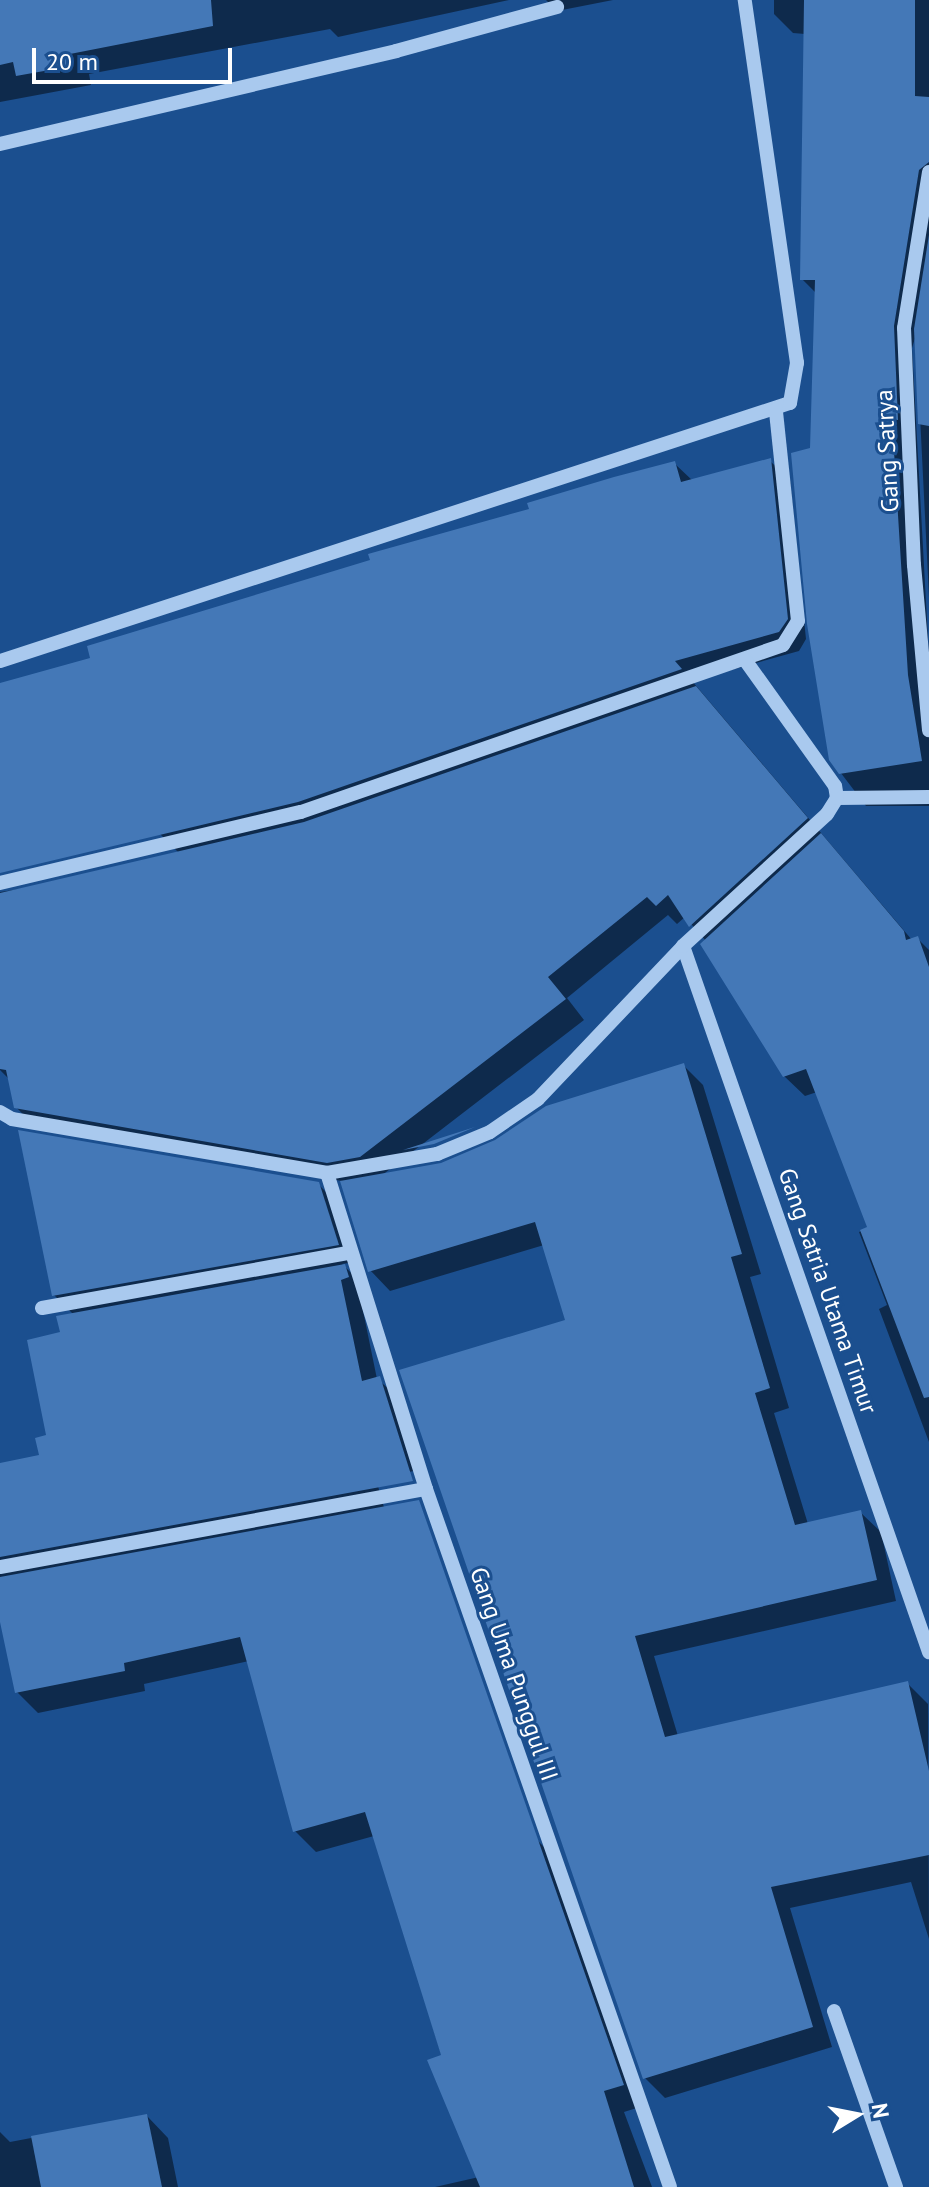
<!DOCTYPE html>
<html>
<head>
<meta charset="utf-8">
<style>
  body { margin:0 }
  #map { position:relative; width:929px; height:2187px; overflow:hidden; background:#1b4f8f; font-family:"PT Sans",sans-serif }
  div>[style] { position:absolute }
  [style*='--x'] { left:calc(var(--x)*1px); top:calc(var(--y)*1px); width:calc(var(--w)*1px); rotate:calc(var(--a)*1deg) }
  .shadow>* { inset:0; background:#0007 }
  .building>* { inset:0; background:#4478b7 }
  .minor>* { height:14px; margin:-7px; padding:0 7px; transform-origin:7px; border-radius:7px; background:#a9c9ee }
  span { translate:-50% -50%; white-space:nowrap; text-align:center; line-height:1.15; -webkit-text-stroke:6px #1b4f8f; paint-order:stroke }
  .street-label { font-size:24px; color:#fff }
  .north { position:absolute; left:817px; top:2075px; width:80px; height:80px; -webkit-text-stroke:6px #1b4f8f; paint-order:stroke; rotate:80deg; font-size:22px; font-weight:700; line-height:32px; text-align:center; color:#fff }
  .north::after { content:''; display:block; margin:auto; width:28px; height:36px; background:#fff; clip-path:polygon(50% 0,100% 100%,50% 72%,0 100%) }
  .scale { position:absolute; left:32px; top:48px; width:200px; height:36px; box-sizing:border-box; border:4px solid #fff; border-top:0; padding-left:10px; font-size:24px; line-height:28px; white-space:nowrap; color:#fff; -webkit-text-stroke:6px #1b4f8f; paint-order:stroke }
</style>
</head>
<body>
<div id="map">
  <div class="shadow">
    <i style="clip-path:polygon(0 0,509px 0,338px 37px,330px 29px,89px 74px,91px 85px,0 102px)"></i>
    <i style="clip-path:polygon(546px 0,613px 0,557px 11px)"></i>
    <i style="clip-path:polygon(774px 0,929px 0,929px 597px,916px 335px,912px 348px,929px 656px,929px 806px,866px 806px,831px 760px,812px 449px,817px 294px,802px 279px,805px 34px,793px 33px,774px 14px)"></i>
    <i style="clip-path:polygon(770px 461px,790px 480px,806px 639px,799px 651px,692px 681px,912px 940px,917px 938px,929px 950px,929px 1442px,879px 1309px,887px 1305px,859px 1232px,870px 1228px,817px 1092px,805px 1096px,784px 1076px,706px 941px,685px 917px,677px 924px,668px 915px,567px 998px,584px 1020px,381px 1176px,441px 1165px,683px 1065px,703px 1085px,761px 1274px,750px 1277px,789px 1408px,774px 1413px,808px 1524px,860px 1512px,881px 1532px,896px 1601px,654px 1656px,678px 1736px,907px 1683px,928px 1704px,929px 1939px,911px 1882px,790px 1908px,832px 2047px,665px 2098px,645px 2078px,568px 1321px,544px 1245px,390px 1291px,370px 1270px,342px 1181px,37px 1129px,17px 1108px,10px 1080px,0 1070px,0 892px,164px 868px,179px 853px,160px 834px,0 822px,0 684px,93px 659px,674px 463px,693px 481px)"></i>
    <i style="clip-path:polygon(318px 1184px,336px 1202px,355px 1262px,342px 1264px,366px 1287px,361px 1301px,377px 1379px,401px 1399px,423px 1469px,376px 1479px,385px 1511px,536px 1839px,557px 1860px,643px 2106px,624px 2112px,652px 2187px,435px 2187px,479px 2177px,374px 1836px,316px 1852px,295px 1831px,249px 1661px,144px 1684px,145px 1691px,38px 1713px,17px 1692px,0 1612px,0 1465px,41px 1456px,48px 1437px,62px 1334px,74px 1315px,54px 1295px)"></i>
    <i style="clip-path:polygon(147px 2116px,168px 2138px,178px 2187px,0 2187px,0 2132px,10px 2142px)"></i>
  </div>
  <div class="building">
    <i style="clip-path:polygon(0 0,211px 0,213px 26px,70px 54px,72px 66px,16px 76px,13px 62px,0 65px)"></i>
    <i style="clip-path:polygon(804px 0,915px 0,915px 96px,929px 97px,929px 162px,919px 170px,894px 326px,898px 420px,892px 419px,908px 675px,922px 761px,839px 774px,829px 760px,807px 624px,791px 453px,810px 448px,815px 280px,800px 280px)"></i>
    <i style="clip-path:polygon(929px 235px,929px 426px,918px 424px,914px 329px)"></i>
    <i style="clip-path:polygon(771px 458px,788px 619px,779px 632px,675px 661px,682px 669px,298px 802px,0 873px,0 683px,90px 658px,87px 646px,370px 560px,368px 554px,529px 509px,527px 503px,614px 477px,675px 461px,681px 482px)"></i>
    <i style="clip-path:polygon(696px 686px,808px 818px,689px 927px,668px 895px,656px 906px,647px 897px,548px 977px,566px 999px,360px 1157px,327px 1163px,14px 1108px,6px 1070px,0 1069px,0 893px,304px 822px)"></i>
    <i style="clip-path:polygon(821px 833px,904px 931px,906px 940px,918px 936px,929px 967px,929px 1397px,924px 1398px,860px 1230px,867px 1227px,806px 1069px,783px 1077px,700px 944px)"></i>
    <i style="clip-path:polygon(684px 1063px,742px 1254px,731px 1257px,770px 1388px,755px 1393px,795px 1525px,861px 1510px,877px 1580px,635px 1636px,665px 1737px,908px 1681px,929px 1771px,929px 1855px,771px 1887px,813px 2027px,643px 2079px,399px 1370px,565px 1320px,535px 1222px,368px 1272px,340px 1181px,441px 1163px,495px 1140px,546px 1106px)"></i>
    <i style="clip-path:polygon(475px 1127px,434px 1144px,403px 1150px)"></i>
    <i style="clip-path:polygon(18px 1130px,319px 1182px,339px 1245px,52px 1296px)"></i>
    <i style="clip-path:polygon(345px 1264px,349px 1277px,341px 1280px,362px 1381px,380px 1376px,413px 1481px,0 1557px,0 1463px,39px 1455px,35px 1438px,46px 1435px,27px 1340px,60px 1332px,56px 1316px)"></i>
    <i style="clip-path:polygon(419px 1500px,624px 2085px,604px 2091px,634px 2187px,480px 2187px,427px 2060px,441px 2055px,365px 1812px,293px 1832px,240px 1637px,124px 1663px,125px 1671px,15px 1693px,0 1622px,0 1577px)"></i>
    <i style="clip-path:polygon(147px 2114px,162px 2187px,41px 2187px,31px 2136px)"></i>
  </div>
  <div class="minor">
    <i style="--x:0;--y:144;--w:407;--a:-13.2"></i>
    <i style="--x:396;--y:51;--w:167;--a:-15.3"></i>
    <i style="--x:929;--y:172;--w:158;--a:99.1"></i>
    <i style="--x:904;--y:328;--w:237;--a:87.6"></i>
    <i style="--x:914;--y:565;--w:166;--a:84.8"></i>
    <i style="--x:0;--y:661;--w:831;--a:-18.09"></i>
    <i style="--x:790;--y:403;--w:41;--a:-80.1"></i>
    <i style="--x:797;--y:363;--w:367;--a:-98.2"></i>
    <i style="--x:837;--y:798;--w:92;--a:-0.6"></i>
    <i style="--x:0;--y:883;--w:309;--a:-13.3"></i>
    <i style="--x:301;--y:812;--w:510;--a:-19.11"></i>
    <i style="--x:783;--y:645;--w:28;--a:-58"></i>
    <i style="--x:798;--y:621;--w:212;--a:-96"></i>
    <i style="--x:683;--y:946;--w:748;--a:70.79"></i>
    <i style="--x:0;--y:1112;--w:14;--a:30"></i>
    <i style="--x:12;--y:1119;--w:320;--a:9.7"></i>
    <i style="--x:327;--y:1173;--w:112;--a:-9.8"></i>
    <i style="--x:437;--y:1154;--w:57;--a:-22.5"></i>
    <i style="--x:490;--y:1132;--w:58;--a:-34.5"></i>
    <i style="--x:538;--y:1099;--w:211;--a:-46.5"></i>
    <i style="--x:683;--y:946;--w:195;--a:-42.5"></i>
    <i style="--x:827;--y:814;--w:19;--a:-58"></i>
    <i style="--x:837;--y:798;--w:12;--a:-99"></i>
    <i style="--x:835;--y:786;--w:155;--a:-125.5"></i>
    <i style="--x:327;--y:1173;--w:331;--a:72.6"></i>
    <i style="--x:426;--y:1489;--w:739;--a:70.73"></i>
    <i style="--x:42;--y:1308;--w:312;--a:-10.2"></i>
    <i style="--x:0;--y:1567;--w:433;--a:-10.4"></i>
    <i style="--x:834;--y:2011;--w:187;--a:70.6"></i>
  </div>
  <div class="street-label">
    <span style="left:887px;top:451px;rotate:-93deg">Gang Satrya</span>
    <span style="left:828px;top:1291px;rotate:71deg">Gang Satria Utama Timur</span>
    <span style="left:514px;top:1674px;rotate:71deg">Gang Uma Punggul III</span>
  </div>
  <div class="north">N</div>
  <div class="scale">20 m</div>
</div>
</body>
</html>
